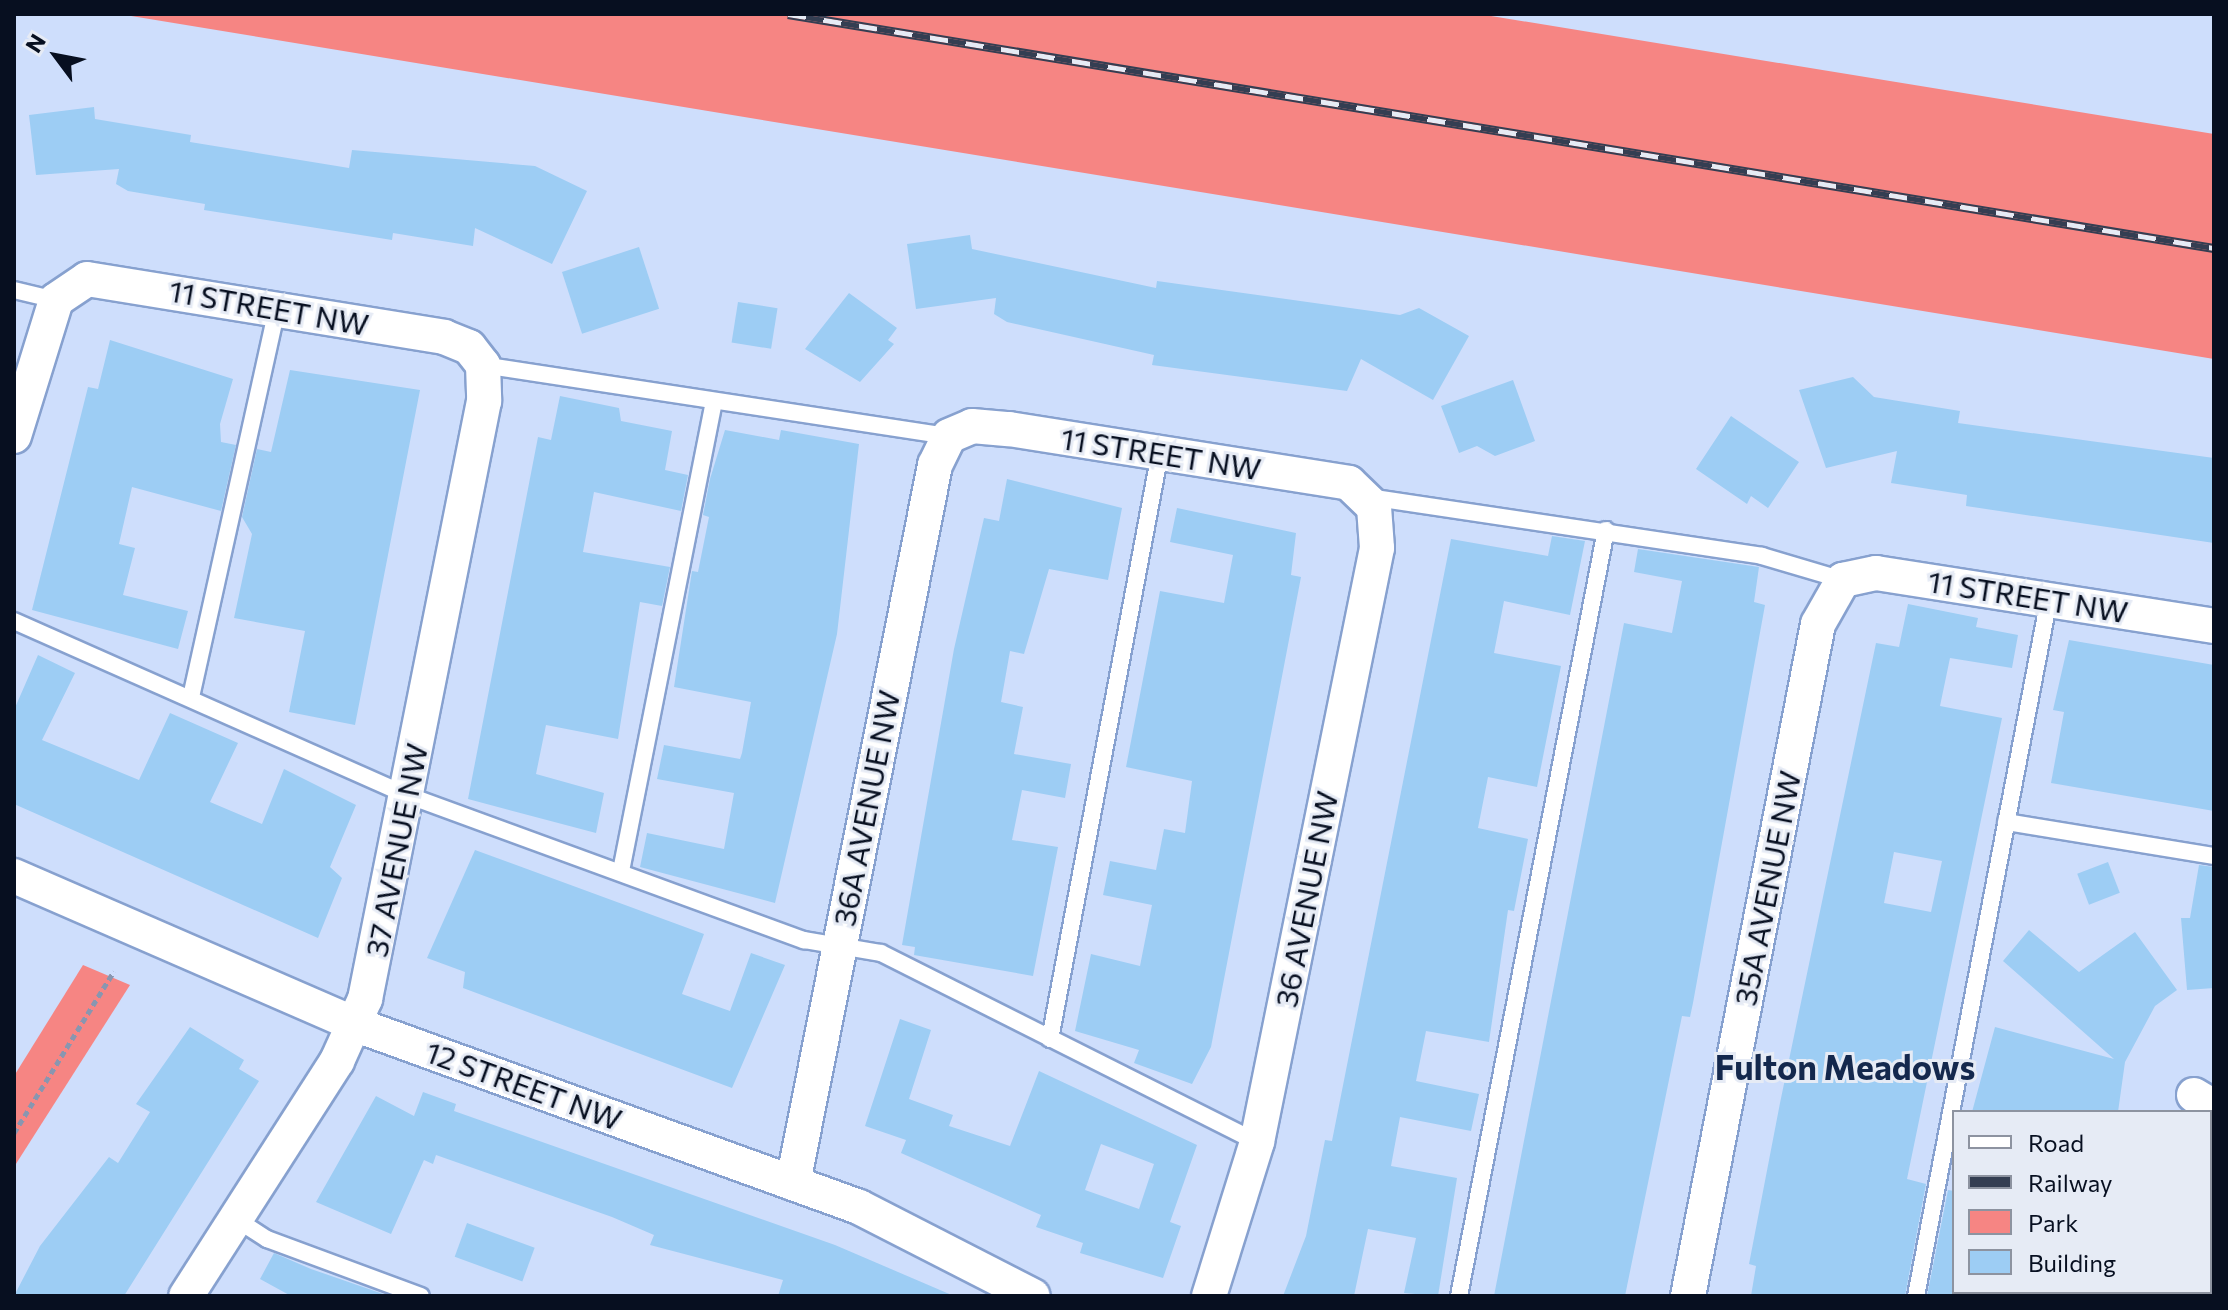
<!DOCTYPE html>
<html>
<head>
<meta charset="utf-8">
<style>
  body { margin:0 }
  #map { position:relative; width:2228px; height:1310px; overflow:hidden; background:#cedefc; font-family:Commissioner,sans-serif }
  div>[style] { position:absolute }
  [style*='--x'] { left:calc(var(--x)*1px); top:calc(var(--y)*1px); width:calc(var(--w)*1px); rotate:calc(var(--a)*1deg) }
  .green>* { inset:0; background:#f68583 }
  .building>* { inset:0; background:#9dcdf4; transform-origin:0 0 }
  .path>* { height:5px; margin-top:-2.5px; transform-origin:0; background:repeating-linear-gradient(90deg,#8996b0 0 6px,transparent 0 10px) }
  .roads { filter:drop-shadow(2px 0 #87a1cf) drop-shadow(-2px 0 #87a1cf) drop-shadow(0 2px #87a1cf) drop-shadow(0 -2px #87a1cf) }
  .lane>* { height:16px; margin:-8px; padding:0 8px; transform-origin:8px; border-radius:8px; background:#fff }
  .street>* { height:34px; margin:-17px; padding:0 17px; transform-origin:17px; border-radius:17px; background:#fff }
  .rail>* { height:9px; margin-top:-4.5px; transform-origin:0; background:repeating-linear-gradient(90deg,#e6ebf5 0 18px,#343e52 0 36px); box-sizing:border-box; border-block:2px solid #343e52 }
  span { translate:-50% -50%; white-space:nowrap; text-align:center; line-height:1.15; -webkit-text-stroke:6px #e6ebf5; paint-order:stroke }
  .street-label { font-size:30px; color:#070f20 }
  .quarter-label { font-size:34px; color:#14284d; font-weight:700 }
  .frame { position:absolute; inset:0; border:16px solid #070f20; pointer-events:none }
  .legend { position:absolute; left:1952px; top:1110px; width:260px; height:184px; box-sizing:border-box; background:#e6ebf5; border:2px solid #8d93a0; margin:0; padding:10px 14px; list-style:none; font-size:24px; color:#070f20 }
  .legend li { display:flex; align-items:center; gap:16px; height:40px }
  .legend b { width:40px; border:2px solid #8d93a0 }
  .north { position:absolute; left:16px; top:16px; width:80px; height:80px; -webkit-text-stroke:6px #e6ebf5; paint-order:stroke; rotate:302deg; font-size:22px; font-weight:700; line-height:32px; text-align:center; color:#070f20 }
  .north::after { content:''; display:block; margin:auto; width:28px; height:36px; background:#070f20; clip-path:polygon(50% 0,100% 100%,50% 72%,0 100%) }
</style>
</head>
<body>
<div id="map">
  <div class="green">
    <i style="clip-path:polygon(119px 14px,1479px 14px,2214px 134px,2214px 359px)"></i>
    <i style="clip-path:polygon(83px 965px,130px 985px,14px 1167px,14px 1076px)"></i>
  </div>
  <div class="building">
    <i style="clip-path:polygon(94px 107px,95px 119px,191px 135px,190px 142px,349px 168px,352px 150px,535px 166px,587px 191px,552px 264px,475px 228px,473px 246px,393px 233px,392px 240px,204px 210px,205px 204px,128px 191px,116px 184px,119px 169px,36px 175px,29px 115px)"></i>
    <i style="clip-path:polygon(970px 235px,972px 249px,1156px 288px,1157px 281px,1400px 315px,1419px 308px,1469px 336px,1433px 400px,1361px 359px,1347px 391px,1152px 365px,1154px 355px,1007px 322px,994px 314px,996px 298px,916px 309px,907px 244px)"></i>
    <i style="left:639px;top:247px;width:65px;height:81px;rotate:72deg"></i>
    <i style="clip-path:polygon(849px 293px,897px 328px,888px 340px,894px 344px,860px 382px,805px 349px)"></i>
    <i style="left:738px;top:302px;width:40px;height:41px;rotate:9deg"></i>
    <i style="clip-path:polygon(110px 340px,233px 379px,220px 424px,221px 442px,236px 445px,221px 511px,132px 487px,119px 544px,135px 548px,123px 595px,188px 611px,178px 649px,32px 610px,88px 387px,98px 389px)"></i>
    <i style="clip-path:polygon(290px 370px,420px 390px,355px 725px,289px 712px,305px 631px,234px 618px,252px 534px,242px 517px,257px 449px,271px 452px)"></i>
    <i style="clip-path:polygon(1853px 377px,1874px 397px,1960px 411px,1958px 423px,2214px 458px,2214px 543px,1966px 506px,1967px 495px,1891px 483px,1897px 451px,1826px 468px,1799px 390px)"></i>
    <i style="clip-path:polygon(1513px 380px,1535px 441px,1495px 456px,1477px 446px,1459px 453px,1441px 406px)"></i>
    <i style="clip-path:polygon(560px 396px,619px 408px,621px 421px,672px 431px,665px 470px,688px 475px,681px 511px,594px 492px,583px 552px,670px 567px,662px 606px,640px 602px,618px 739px,546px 725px,536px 774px,604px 793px,596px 833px,468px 799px,538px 437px,551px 440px)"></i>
    <i style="clip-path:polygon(1731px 416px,1799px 462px,1768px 508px,1751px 496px,1747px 504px,1696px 469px)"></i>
    <i style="clip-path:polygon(725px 430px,779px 440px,781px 430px,859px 444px,837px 634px,775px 903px,640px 867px,647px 833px,724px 849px,734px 793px,657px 779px,664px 745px,740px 759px,742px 753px,751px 702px,674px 687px,692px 571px,698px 572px,709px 517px,703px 515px,710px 479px)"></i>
    <i style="clip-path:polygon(1007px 479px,1122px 508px,1108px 580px,1049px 569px,1024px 654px,1010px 651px,1001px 702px,1023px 707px,1014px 754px,1071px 764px,1065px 798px,1022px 790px,1012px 840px,1058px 847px,1033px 976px,914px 955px,915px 947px,902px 945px,954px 649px,984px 518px,999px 521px)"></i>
    <i style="clip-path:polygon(1177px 508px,1296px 533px,1291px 575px,1301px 577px,1211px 1047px,1192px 1084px,1134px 1063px,1139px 1050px,1075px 1031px,1091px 954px,1140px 966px,1152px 905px,1103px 895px,1110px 861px,1156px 870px,1164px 829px,1185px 833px,1192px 781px,1126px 767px,1160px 591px,1224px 603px,1233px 555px,1170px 542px)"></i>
    <i style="clip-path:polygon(1552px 536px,1585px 541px,1570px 615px,1504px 601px,1494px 653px,1561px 666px,1537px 787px,1488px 777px,1478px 828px,1528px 839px,1514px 911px,1508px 910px,1489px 1042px,1426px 1031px,1416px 1081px,1479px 1094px,1471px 1131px,1400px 1117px,1391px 1166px,1457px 1178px,1438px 1296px,1404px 1293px,1416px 1238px,1368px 1229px,1354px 1296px,1283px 1296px,1306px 1236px,1325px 1140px,1332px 1141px,1451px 539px,1548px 556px)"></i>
    <i style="clip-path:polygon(1638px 549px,1759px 567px,1754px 602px,1765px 605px,1693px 1003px,1690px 1017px,1682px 1016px,1625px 1296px,1494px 1296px,1624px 623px,1672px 633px,1682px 581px,1634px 572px)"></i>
    <i style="clip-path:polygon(evenodd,1908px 604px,1978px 618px,1976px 627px,2018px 635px,2012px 668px,1950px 658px,1940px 706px,2002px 718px,1907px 1179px,1926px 1184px,1905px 1296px,1751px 1296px,1756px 1266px,1749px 1264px,1780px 1103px,1876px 643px,1899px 647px,1908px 604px,1894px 852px,1942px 861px,1931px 912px,1884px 903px,1894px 852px)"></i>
    <i style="clip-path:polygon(2069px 640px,2214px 665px,2214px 811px,2051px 783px,2064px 712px,2053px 710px)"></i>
    <i style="clip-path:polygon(38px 655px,75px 673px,42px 740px,139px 780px,170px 713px,238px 743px,210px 802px,262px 824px,284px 769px,356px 805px,330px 867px,342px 878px,318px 938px,14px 804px,14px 710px)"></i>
    <i style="clip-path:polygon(475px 850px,704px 934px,682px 994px,730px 1011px,751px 953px,785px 965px,732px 1088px,463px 988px,465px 972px,427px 958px)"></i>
    <i style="left:2108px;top:862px;width:33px;height:33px;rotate:69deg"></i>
    <i style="clip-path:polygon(2199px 865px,2214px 867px,2214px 988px,2187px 990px,2181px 918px,2190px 918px)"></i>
    <i style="clip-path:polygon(2029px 930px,2079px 972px,2135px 932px,2177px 990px,2155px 1006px,2125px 1062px,2118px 1112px,1972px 1112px,1995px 1027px,2114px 1059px,2003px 961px)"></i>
    <i style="clip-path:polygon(evenodd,900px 1019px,931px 1030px,909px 1099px,953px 1115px,949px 1126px,1010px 1146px,1039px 1071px,1197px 1145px,1170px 1222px,1181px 1226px,1163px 1278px,1080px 1253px,1083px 1243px,1036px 1227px,1041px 1215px,901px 1153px,906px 1140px,865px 1126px,900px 1019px,1101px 1144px,1154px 1164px,1139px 1209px,1085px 1190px,1101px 1144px)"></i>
    <i style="clip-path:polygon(190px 1027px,244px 1060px,239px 1069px,259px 1081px,124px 1296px,14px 1296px,40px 1246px,109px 1157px,118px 1163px,150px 1112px,136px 1104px)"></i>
    <i style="clip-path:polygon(423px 1092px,456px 1104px,454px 1111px,835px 1245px,954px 1296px,778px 1296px,783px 1280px,650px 1245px,654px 1235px,612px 1217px,436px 1155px,433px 1164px,424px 1160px,391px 1234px,316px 1202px,376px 1096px,414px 1116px)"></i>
    <i style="clip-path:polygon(1948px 1190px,1954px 1191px,1954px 1296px,1927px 1296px)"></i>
    <i style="left:467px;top:1223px;width:72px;height:36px;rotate:20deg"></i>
    <i style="clip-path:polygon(274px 1253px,311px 1269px,389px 1296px,291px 1296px,260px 1279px)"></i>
  </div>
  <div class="path">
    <i style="--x:14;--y:1133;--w:190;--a:-58.3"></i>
  </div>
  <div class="roads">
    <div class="lane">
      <i style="--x:14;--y:290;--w:43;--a:13.4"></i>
      <i style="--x:483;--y:365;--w:471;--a:8.7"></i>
      <i style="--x:1369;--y:497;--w:397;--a:8.5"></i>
      <i style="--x:1762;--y:556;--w:84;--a:16.5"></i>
      <i style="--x:14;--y:621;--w:430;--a:23.9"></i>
      <i style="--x:407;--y:795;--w:423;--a:20.1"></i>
      <i style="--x:804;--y:940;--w:78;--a:9.6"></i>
      <i style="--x:881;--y:953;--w:421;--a:26.7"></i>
      <i style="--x:191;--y:697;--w:397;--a:-77.5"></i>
      <i style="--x:2006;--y:822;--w:211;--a:9.3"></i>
      <i style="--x:621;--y:871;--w:479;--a:-78.8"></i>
      <i style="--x:1050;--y:1039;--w:596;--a:-79.37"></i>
      <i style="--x:236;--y:1219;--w:37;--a:33"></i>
      <i style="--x:267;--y:1239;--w:164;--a:20.3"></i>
      <i style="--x:1459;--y:1296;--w:780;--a:-79.14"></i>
      <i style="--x:1916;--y:1296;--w:710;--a:-79.2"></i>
    </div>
    <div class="street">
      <i style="--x:14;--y:436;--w:142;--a:-72.8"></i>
      <i style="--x:56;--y:300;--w:37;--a:-34"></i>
      <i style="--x:87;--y:279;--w:362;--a:9.2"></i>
      <i style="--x:444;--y:337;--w:27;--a:22"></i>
      <i style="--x:469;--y:347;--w:23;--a:52"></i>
      <i style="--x:483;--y:365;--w:36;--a:88"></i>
      <i style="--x:484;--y:401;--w:610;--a:101.25"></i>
      <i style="--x:365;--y:999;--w:68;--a:114.3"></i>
      <i style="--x:337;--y:1061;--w:279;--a:122.7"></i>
      <i style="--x:14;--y:876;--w:371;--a:23.5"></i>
      <i style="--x:354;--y:1024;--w:537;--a:19.92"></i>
      <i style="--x:859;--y:1207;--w:195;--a:27.1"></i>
      <i style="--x:2194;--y:1095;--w:23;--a:31"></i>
      <i style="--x:793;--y:1183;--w:732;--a:-78.81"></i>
      <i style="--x:935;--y:465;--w:32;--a:-64"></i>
      <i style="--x:949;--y:436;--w:25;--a:-23"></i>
      <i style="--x:972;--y:426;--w:37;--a:5"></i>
      <i style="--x:1009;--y:429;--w:344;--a:9"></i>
      <i style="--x:1349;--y:483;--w:35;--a:44"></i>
      <i style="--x:1374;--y:507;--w:41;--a:85.8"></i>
      <i style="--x:1377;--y:548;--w:606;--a:101.42"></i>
      <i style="--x:1257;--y:1142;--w:161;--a:107.3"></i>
      <i style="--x:2210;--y:1274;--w:7;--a:-56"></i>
      <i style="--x:1688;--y:1296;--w:684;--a:-79.05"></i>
      <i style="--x:1818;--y:624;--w:51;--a:-60.4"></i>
      <i style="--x:1843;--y:580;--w:34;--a:-12"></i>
      <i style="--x:1876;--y:573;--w:342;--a:8.9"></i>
    </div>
  </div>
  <div class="rail">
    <i style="--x:788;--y:14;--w:1445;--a:9.32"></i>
  </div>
  <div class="street-label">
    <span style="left:269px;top:307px;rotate:10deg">11 STREET NW</span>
    <span style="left:1161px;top:453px;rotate:9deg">11 STREET NW</span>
    <span style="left:2028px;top:596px;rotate:9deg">11 STREET NW</span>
    <span style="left:866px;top:808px;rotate:-79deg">36A AVENUE NW</span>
    <span style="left:396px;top:850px;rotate:-79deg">37 AVENUE NW</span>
    <span style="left:1767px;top:888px;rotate:-79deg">35A AVENUE NW</span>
    <span style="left:1306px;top:899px;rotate:-79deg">36 AVENUE NW</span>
    <span style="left:524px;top:1085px;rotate:20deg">12 STREET NW</span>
  </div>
  <div class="quarter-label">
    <span style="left:1845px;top:1067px">Fulton Meadows</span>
  </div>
  <div class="frame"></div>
  <ul class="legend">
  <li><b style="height:10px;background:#fff"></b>Road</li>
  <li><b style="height:10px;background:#343e52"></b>Railway</li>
  <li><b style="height:22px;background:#f68583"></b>Park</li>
  <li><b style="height:22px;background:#9dcdf4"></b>Building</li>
  </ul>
  <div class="north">N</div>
</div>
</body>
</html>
